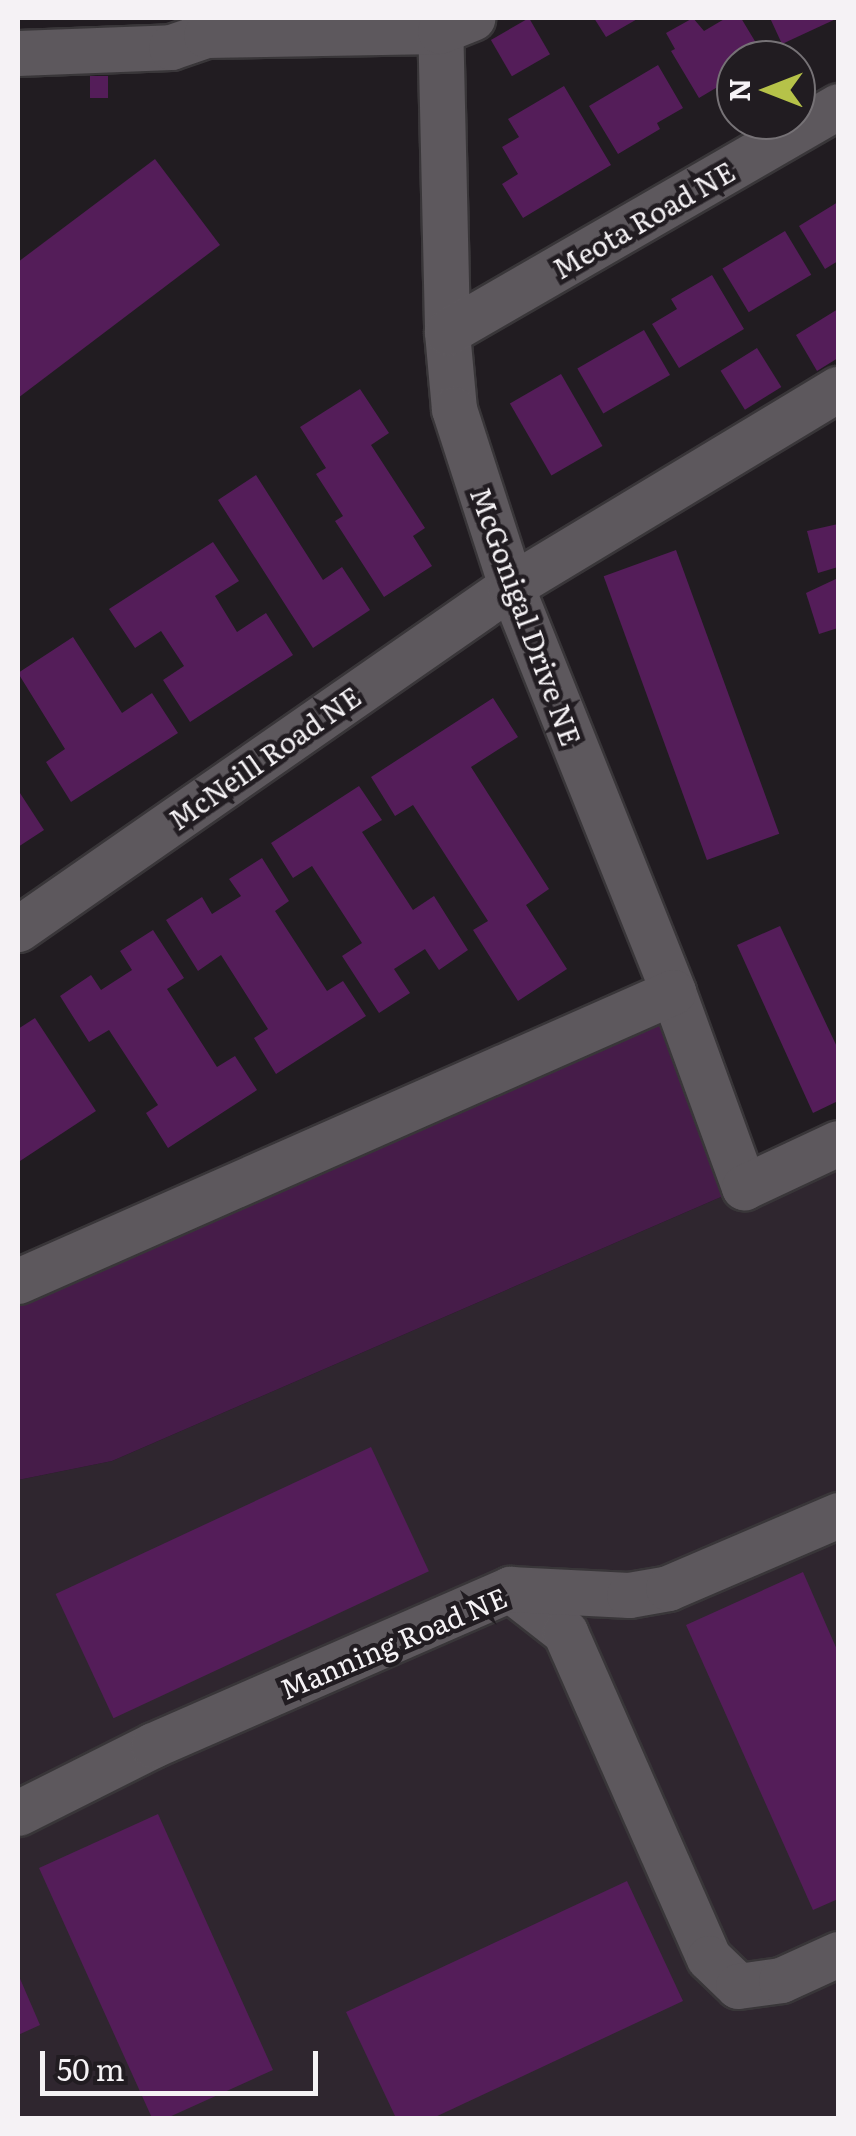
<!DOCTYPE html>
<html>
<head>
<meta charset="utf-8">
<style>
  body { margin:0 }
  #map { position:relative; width:856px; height:2136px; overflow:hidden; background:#211c21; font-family:Literata,serif }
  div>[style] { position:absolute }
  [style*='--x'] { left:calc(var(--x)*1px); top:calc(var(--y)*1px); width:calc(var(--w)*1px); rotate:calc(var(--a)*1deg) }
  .built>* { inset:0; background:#2f262f }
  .green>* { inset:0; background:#461c49 }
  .building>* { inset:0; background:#541d59; transform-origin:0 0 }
  .roads { filter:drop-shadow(2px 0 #393639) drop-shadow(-2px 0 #393639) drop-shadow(0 2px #393639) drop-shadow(0 -2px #393639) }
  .minor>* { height:45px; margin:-22.5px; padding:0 22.5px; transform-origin:22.5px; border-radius:22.5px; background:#5d585d }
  span { translate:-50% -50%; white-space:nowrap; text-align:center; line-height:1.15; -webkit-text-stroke:9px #211c21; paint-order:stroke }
  .street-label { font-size:28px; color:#f5f2f5 }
  .frame { position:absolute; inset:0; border:20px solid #f5f2f5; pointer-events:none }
  .north { position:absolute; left:716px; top:40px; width:100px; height:100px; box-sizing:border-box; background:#211c21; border:2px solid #767276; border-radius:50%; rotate:270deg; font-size:28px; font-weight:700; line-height:40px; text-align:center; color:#f5f2f5 }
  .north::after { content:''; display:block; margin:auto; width:35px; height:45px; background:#b6c249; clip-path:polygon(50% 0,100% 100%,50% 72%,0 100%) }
  .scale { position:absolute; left:40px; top:2051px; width:278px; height:45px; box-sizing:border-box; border:5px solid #f5f2f5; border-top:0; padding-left:12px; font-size:30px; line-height:35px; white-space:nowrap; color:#f5f2f5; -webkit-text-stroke:8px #211c21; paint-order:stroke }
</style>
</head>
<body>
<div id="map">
  <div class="built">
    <i style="clip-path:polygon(838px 1151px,838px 2118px,18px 2118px,18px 1480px,112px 1461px,744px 1187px)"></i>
  </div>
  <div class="green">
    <i style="clip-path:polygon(673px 992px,744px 1187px,112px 1461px,18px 1480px,18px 1281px)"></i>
  </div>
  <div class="building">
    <i style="left:529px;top:18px;width:42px;height:44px;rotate:60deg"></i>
    <i style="clip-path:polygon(594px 18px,639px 18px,606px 37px)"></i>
    <i style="clip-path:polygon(693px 18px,704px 31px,726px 18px,741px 18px,765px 58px,736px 60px,736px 76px,699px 98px,671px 51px,675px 49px,666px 33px)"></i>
    <i style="clip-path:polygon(770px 18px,838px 18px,782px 44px)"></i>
    <i style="clip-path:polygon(658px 65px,683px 108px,657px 123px,660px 129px,618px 154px,589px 106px)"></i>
    <i style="left:108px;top:76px;width:22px;height:18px;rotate:90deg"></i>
    <i style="clip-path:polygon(564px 86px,611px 165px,523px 218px,502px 184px,518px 174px,502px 147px,519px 137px,508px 119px)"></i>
    <i style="clip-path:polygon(155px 159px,220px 245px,18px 398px,18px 262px)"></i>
    <i style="clip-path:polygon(838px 202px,838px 261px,825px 269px,799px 226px)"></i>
    <i style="left:785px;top:231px;width:51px;height:73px;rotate:59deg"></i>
    <i style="clip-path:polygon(712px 275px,744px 329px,679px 368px,652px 324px,677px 309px,671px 299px)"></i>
    <i style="clip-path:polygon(838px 309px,838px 358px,817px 371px,796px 335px)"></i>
    <i style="left:644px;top:330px;width:52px;height:77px;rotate:60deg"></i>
    <i style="left:757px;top:348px;width:46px;height:43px;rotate:58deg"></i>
    <i style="left:561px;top:374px;width:83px;height:59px;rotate:60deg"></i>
    <i style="clip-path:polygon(360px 389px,389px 433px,371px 445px,425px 528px,413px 536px,432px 566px,384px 597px,335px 521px,343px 516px,316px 474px,326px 468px,300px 427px)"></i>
    <i style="clip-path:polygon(256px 475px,323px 580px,342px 567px,370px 610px,313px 648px,218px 500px)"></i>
    <i style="clip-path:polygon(838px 524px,838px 567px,818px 573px,807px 531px)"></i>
    <i style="clip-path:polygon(213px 542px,239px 581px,215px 596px,237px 632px,266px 613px,293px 655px,190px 722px,163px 680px,184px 666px,161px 631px,135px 648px,109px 609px)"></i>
    <i style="left:676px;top:550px;width:302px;height:77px;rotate:70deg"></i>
    <i style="clip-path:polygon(838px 578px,838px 628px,819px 634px,806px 593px)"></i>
    <i style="clip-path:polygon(73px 637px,122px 713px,152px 693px,178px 733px,71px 802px,46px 762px,65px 749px,18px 673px)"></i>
    <i style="clip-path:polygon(493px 698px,518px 737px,471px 767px,549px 889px,526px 905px,567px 969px,518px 1001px,473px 930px,488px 921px,413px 805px,395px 816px,371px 777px)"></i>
    <i style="clip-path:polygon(359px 786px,382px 820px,362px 832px,413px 910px,434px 896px,468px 950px,439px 970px,425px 949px,394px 969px,410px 993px,379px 1013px,342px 956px,362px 943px,312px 866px,293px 878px,271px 843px)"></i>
    <i style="clip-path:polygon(18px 790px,44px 830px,18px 847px)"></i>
    <i style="clip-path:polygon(262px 858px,289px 901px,275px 911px,327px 991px,343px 981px,366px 1016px,276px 1074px,254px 1038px,268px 1029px,221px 955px,198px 971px,166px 920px,202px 897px,212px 914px,241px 896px,229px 879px)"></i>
    <i style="clip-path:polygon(780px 926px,838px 1049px,838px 1101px,813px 1113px,737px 945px)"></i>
    <i style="clip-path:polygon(153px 930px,184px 978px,167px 989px,217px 1067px,235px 1056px,257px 1090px,168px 1148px,146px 1113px,158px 1105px,109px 1030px,89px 1042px,60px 996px,91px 975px,101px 990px,132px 970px,120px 951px)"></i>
    <i style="clip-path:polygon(35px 1018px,96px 1111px,20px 1161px,18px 1029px)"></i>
    <i style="left:371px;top:1447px;width:137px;height:348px;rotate:65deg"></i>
    <i style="clip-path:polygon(803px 1572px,838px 1652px,838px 1899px,813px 1910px,686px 1625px)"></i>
    <i style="clip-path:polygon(158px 1814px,273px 2070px,167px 2118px,152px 2118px,39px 1868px)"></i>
    <i style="clip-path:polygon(627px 1881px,683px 2001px,433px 2118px,396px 2118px,346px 2012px)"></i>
    <i style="clip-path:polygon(18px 1974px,40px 2025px,18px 2035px)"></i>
  </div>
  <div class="roads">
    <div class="minor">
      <i style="--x:440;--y:18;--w:314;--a:88.7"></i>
      <i style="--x:447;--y:332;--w:77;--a:84.8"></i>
      <i style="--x:454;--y:409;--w:186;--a:72.1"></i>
      <i style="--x:511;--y:586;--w:437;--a:68.2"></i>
      <i style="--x:673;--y:992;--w:208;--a:70"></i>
      <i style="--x:744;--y:1187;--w:104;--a:-25.1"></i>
      <i style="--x:18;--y:53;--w:153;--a:-2.2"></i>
      <i style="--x:171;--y:47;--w:37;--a:-19"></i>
      <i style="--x:206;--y:35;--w:234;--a:-1"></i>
      <i style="--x:440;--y:31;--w:35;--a:-22"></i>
      <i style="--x:447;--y:332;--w:452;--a:-30"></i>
      <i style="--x:18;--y:929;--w:601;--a:-34.83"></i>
      <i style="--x:511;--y:586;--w:382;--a:-31.1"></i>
      <i style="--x:18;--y:1281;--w:716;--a:-23.81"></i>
      <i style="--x:510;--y:1589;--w:70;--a:38"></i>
      <i style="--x:565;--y:1632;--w:356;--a:66.2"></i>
      <i style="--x:709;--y:1958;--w:40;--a:44"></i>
      <i style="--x:738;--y:1986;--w:43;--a:-7.9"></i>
      <i style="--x:781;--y:1980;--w:63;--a:-24.5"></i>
      <i style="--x:18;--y:1813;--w:151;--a:-26.7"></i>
      <i style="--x:153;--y:1745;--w:390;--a:-23.6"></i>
      <i style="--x:510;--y:1589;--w:119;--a:2.9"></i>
      <i style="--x:629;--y:1595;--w:40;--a:-10"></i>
      <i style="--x:668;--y:1588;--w:185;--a:-23.2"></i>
    </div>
  </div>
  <div class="street-label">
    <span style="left:643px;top:219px;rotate:-30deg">Meota Road NE</span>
    <span style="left:527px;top:616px;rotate:70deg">McGonigal Drive NE</span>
    <span style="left:264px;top:757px;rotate:-35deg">McNeill Road NE</span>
    <span style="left:393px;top:1642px;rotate:-23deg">Manning Road NE</span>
  </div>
  <div class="frame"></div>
  <div class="north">N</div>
  <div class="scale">50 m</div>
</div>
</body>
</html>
